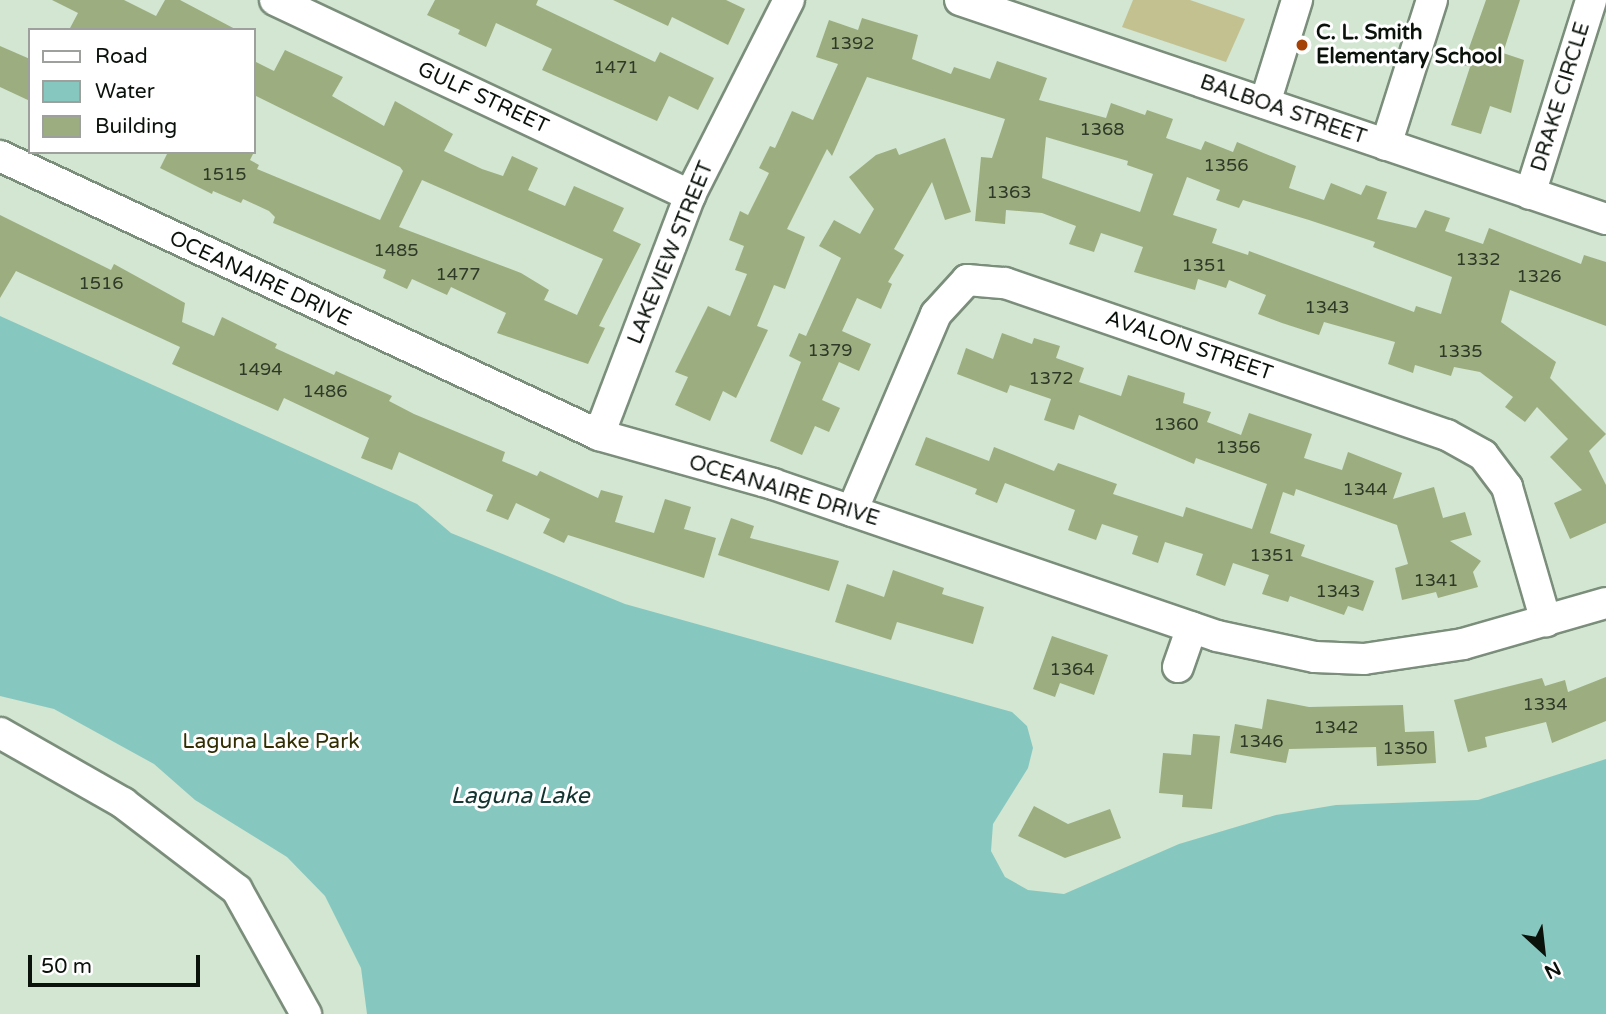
<!DOCTYPE html>
<html>
<head>
<meta charset="utf-8">
<style>
  body { margin:0 }
  #map { position:relative; width:1606px; height:1014px; overflow:hidden; background:#d2e6d2; font-family:"Varela Round",sans-serif }
  div>[style] { position:absolute }
  [style*='--x'] { left:calc(var(--x)*1px); top:calc(var(--y)*1px); width:calc(var(--w)*1px); rotate:calc(var(--a)*1deg) }
  .green>* { inset:0; background:#c4c191 }
  .water>* { inset:0; background:#86c8c0 }
  .building>* { inset:0; background:#9cae7f }
  .roads { filter:drop-shadow(2px 0 #7b8d7b) drop-shadow(-2px 0 #7b8d7b) drop-shadow(0 2px #7b8d7b) drop-shadow(0 -2px #7b8d7b) }
  .minor>* { height:30px; margin:-15px; padding:0 15px; transform-origin:15px; border-radius:15px; background:#fff }
  .dots>* { width:19px; height:19px; translate:-50% -50%; box-sizing:border-box; border:4px solid #fff; border-radius:50% }
  span { translate:-50% -50%; white-space:nowrap; text-align:center; line-height:1.15; -webkit-text-stroke:6px #fff; paint-order:stroke }
  .number-label { font-size:18px; color:#2f3928 }
  .number-label span { -webkit-text-stroke-width:0 }
  .poi-label { font-size:21px; color:#0b120b; font-weight:700 }
  .left { translate:0 -50%; text-align:left }
  .street-label { font-size:21px; color:#0b120b }
  .park-label { font-size:21px; color:#312e04 }
  .water-label { font-size:23px; color:#133430; font-style:italic }
  .legend { position:absolute; left:28px; top:28px; width:228px; height:126px; box-sizing:border-box; background:#fff; border:2px solid #9da09d; margin:0; padding:9px 12px; list-style:none; font-size:21px; color:#0b120b }
  .legend li { display:flex; align-items:center; gap:14px; height:35px }
  .legend b { width:35px; border:2px solid #9da09d }
  .north { position:absolute; left:1508px; top:916px; width:70px; height:70px; -webkit-text-stroke:5px #fff; paint-order:stroke; rotate:153deg; font-size:19px; font-weight:700; line-height:28px; text-align:center; color:#0b120b }
  .north::after { content:''; display:block; margin:auto; width:24px; height:32px; background:#0b120b; clip-path:polygon(50% 0,100% 100%,50% 72%,0 100%) }
  .scale { position:absolute; left:28px; top:955px; width:172px; height:32px; box-sizing:border-box; border:4px solid #0b120b; border-top:0; padding-left:9px; font-size:21px; line-height:24px; white-space:nowrap; color:#0b120b; -webkit-text-stroke:5px #fff; paint-order:stroke }
</style>
</head>
<body>
<div id="map">
  <div class="green">
    <i style="clip-path:polygon(1133px 0,1190px 0,1245px 19px,1226px 62px,1122px 27px)"></i>
  </div>
  <div class="water">
    <i style="clip-path:polygon(0 316px,417px 504px,451px 533px,625px 604px,1012px 712px,1027px 726px,1033px 748px,1028px 768px,993px 824px,991px 851px,1005px 877px,1028px 890px,1064px 894px,1179px 844px,1276px 815px,1336px 805px,1478px 800px,1606px 759px,1606px 1014px,367px 1014px,361px 968px,325px 896px,287px 857px,195px 800px,154px 764px,54px 709px,0 696px)"></i>
  </div>
  <div class="building">
    <i style="clip-path:polygon(52px 0,124px 0,156px 16px,165px 0,180px 0,237px 30px,69px 30px,78px 13px)"></i>
    <i style="clip-path:polygon(435px 0,538px 0,536px 5px,655px 62px,660px 52px,714px 78px,698px 110px,669px 96px,657px 121px,542px 70px,552px 49px,496px 23px,486px 47px,458px 34px,460px 30px,427px 15px)"></i>
    <i style="clip-path:polygon(613px 0,726px 0,745px 9px,728px 45px,672px 17px,668px 26px)"></i>
    <i style="clip-path:polygon(1486px 0,1520px 0,1503px 53px,1524px 60px,1511px 113px,1490px 106px,1481px 134px,1451px 125px,1470px 67px,1463px 65px)"></i>
    <i style="clip-path:polygon(evenodd,862px 18px,918px 35px,912px 59px,951px 74px,954px 67px,990px 79px,997px 61px,1047px 78px,1039px 100px,1106px 118px,1111px 103px,1145px 115px,1147px 110px,1173px 119px,1166px 138px,1201px 150px,1205px 141px,1233px 152px,1237px 142px,1261px 152px,1296px 166px,1289px 188px,1324px 200px,1331px 183px,1361px 195px,1366px 185px,1387px 192px,1377px 219px,1416px 228px,1425px 210px,1450px 218px,1445px 231px,1483px 244px,1489px 228px,1581px 264px,1584px 255px,1606px 262px,1606px 326px,1510px 290px,1501px 322px,1556px 362px,1550px 378px,1606px 434px,1589px 451px,1606px 485px,1606px 523px,1570px 539px,1554px 503px,1582px 490px,1550px 457px,1568px 439px,1537px 407px,1525px 422px,1505px 407px,1513px 397px,1480px 372px,1454px 367px,1451px 376px,1415px 365px,1413px 373px,1388px 364px,1395px 342px,1324px 322px,1319px 335px,1282px 323px,1258px 314px,1266px 295px,1229px 280px,1226px 288px,1198px 279px,1195px 290px,1134px 272px,1143px 247px,1101px 233px,1094px 252px,1069px 244px,1076px 226px,1042px 213px,1006px 210px,1005px 224px,975px 221px,981px 157px,992px 158px,1005px 119px,867px 77px,832px 156px,827px 149px,787px 229px,805px 237px,785px 289px,774px 285px,757px 326px,768px 330px,736px 398px,723px 391px,710px 421px,675px 405px,688px 377px,675px 372px,708px 306px,730px 316px,747px 274px,735px 270px,744px 246px,729px 240px,740px 211px,748px 215px,769px 173px,759px 168px,770px 146px,775px 148px,792px 111px,813px 120px,838px 64px,816px 57px,829px 20px,858px 30px,862px 18px,1046px 137px,1128px 161px,1127px 165px,1153px 174px,1140px 212px,1042px 178px,1046px 137px,862px 18px,1187px 177px,1220px 190px,1216px 200px,1239px 208px,1243px 200px,1309px 220px,1375px 242px,1373px 247px,1452px 277px,1441px 314px,1416px 306px,1414px 312px,1249px 251px,1248px 255px,1212px 243px,1217px 229px,1173px 215px,1187px 177px)"></i>
    <i style="clip-path:polygon(0 46px,30px 59px,30px 101px,0 87px)"></i>
    <i style="clip-path:polygon(evenodd,285px 50px,343px 77px,332px 96px,384px 126px,395px 101px,453px 134px,444px 151px,482px 169px,503px 176px,512px 156px,538px 168px,528px 190px,565px 206px,574px 186px,624px 208px,613px 231px,641px 244px,599px 326px,605px 328px,588px 364px,497px 333px,506px 313px,451px 287px,447px 295px,412px 279px,407px 289px,383px 278px,386px 270px,273px 223px,275px 217px,269px 211px,243px 199px,241px 203px,213px 191px,212px 194px,160px 168px,168px 152px,254px 152px,250px 160px,259px 165px,257px 169px,380px 220px,403px 171px,400px 167px,254px 95px,254px 61px,274px 71px,285px 50px,422px 180px,603px 259px,577px 315px,544px 300px,549px 290px,521px 273px,399px 227px,422px 180px)"></i>
    <i style="clip-path:polygon(945px 138px,971px 212px,945px 220px,932px 182px,894px 249px,904px 255px,888px 282px,892px 284px,881px 309px,857px 298px,842px 331px,871px 344px,859px 371px,839px 362px,822px 400px,840px 408px,829px 432px,815px 426px,802px 455px,770px 441px,801px 362px,789px 356px,799px 333px,806px 336px,841px 258px,819px 246px,834px 220px,860px 234px,874px 209px,849px 177px,876px 155px,896px 148px,899px 155px)"></i>
    <i style="clip-path:polygon(0 215px,111px 270px,114px 264px,185px 303px,182px 322px,214px 336px,222px 317px,277px 344px,275px 348px,334px 375px,336px 371px,392px 396px,389px 401px,414px 414px,505px 452px,502px 461px,537px 476px,540px 471px,598px 498px,601px 490px,623px 496px,615px 522px,654px 533px,665px 499px,691px 507px,684px 529px,716px 538px,704px 578px,568px 535px,564px 543px,543px 533px,550px 519px,516px 503px,508px 520px,486px 511px,493px 495px,399px 452px,392px 470px,361px 458px,369px 438px,284px 398px,278px 411px,172px 364px,180px 347px,16px 271px,0 298px)"></i>
    <i style="clip-path:polygon(1002px 333px,1032px 344px,1034px 338px,1060px 346px,1056px 358px,1084px 368px,1079px 382px,1121px 396px,1128px 375px,1185px 393px,1183px 403px,1211px 412px,1207px 422px,1241px 435px,1249px 413px,1312px 434px,1304px 458px,1342px 470px,1348px 452px,1402px 473px,1393px 499px,1434px 487px,1443px 518px,1465px 512px,1472px 535px,1450px 541px,1481px 561px,1473px 572px,1478px 587px,1438px 598px,1436px 592px,1402px 600px,1395px 568px,1408px 564px,1397px 525px,1296px 489px,1294px 496px,1283px 492px,1270px 533px,1305px 545px,1301px 556px,1374px 581px,1363px 611px,1348px 606px,1344px 615px,1290px 596px,1288px 602px,1262px 594px,1269px 575px,1233px 563px,1225px 586px,1196px 575px,1203px 554px,1165px 542px,1158px 563px,1132px 554px,1138px 536px,1102px 524px,1096px 540px,1068px 530px,1075px 510px,1005px 483px,997px 503px,975px 494px,977px 489px,915px 465px,926px 437px,989px 461px,994px 447px,1054px 471px,1058px 463px,1117px 484px,1113px 494px,1183px 517px,1186px 507px,1252px 529px,1267px 484px,1196px 458px,1194px 464px,1079px 415px,1074px 430px,1044px 420px,1051px 399px,1010px 385px,1007px 393px,957px 374px,966px 348px,993px 359px)"></i>
    <i style="clip-path:polygon(731px 518px,754px 526px,750px 538px,839px 561px,829px 591px,718px 555px)"></i>
    <i style="clip-path:polygon(893px 570px,944px 588px,942px 594px,984px 607px,973px 644px,897px 622px,891px 640px,835px 622px,847px 584px,884px 597px)"></i>
    <i style="clip-path:polygon(1052px 636px,1108px 655px,1094px 695px,1060px 683px,1055px 697px,1033px 689px)"></i>
    <i style="clip-path:polygon(1606px 677px,1606px 721px,1552px 743px,1546px 722px,1485px 737px,1487px 747px,1468px 752px,1454px 700px,1542px 678px,1545px 686px,1565px 680px,1568px 692px)"></i>
    <i style="clip-path:polygon(1267px 699px,1309px 707px,1403px 705px,1405px 732px,1434px 731px,1436px 763px,1377px 766px,1376px 747px,1289px 749px,1286px 763px,1230px 753px,1235px 724px,1262px 729px)"></i>
    <i style="clip-path:polygon(1193px 734px,1220px 736px,1212px 809px,1182px 807px,1183px 795px,1159px 793px,1163px 753px,1191px 755px)"></i>
    <i style="clip-path:polygon(1034px 806px,1068px 824px,1110px 809px,1121px 838px,1065px 858px,1018px 836px)"></i>
  </div>
  <div class="roads">
    <div class="minor">
      <i style="--x:275;--y:0;--w:459;--a:25.2"></i>
      <i style="--x:960;--y:0;--w:682;--a:18.73"></i>
      <i style="--x:1265;--y:103;--w:108;--a:-72.7"></i>
      <i style="--x:1386;--y:145;--w:152;--a:-72.4"></i>
      <i style="--x:0;--y:156;--w:661;--a:24.97"></i>
      <i style="--x:599;--y:435;--w:181;--a:15.7"></i>
      <i style="--x:773;--y:484;--w:469;--a:18.9"></i>
      <i style="--x:1217;--y:636;--w:100;--a:12.1"></i>
      <i style="--x:1315;--y:657;--w:49;--a:2.3"></i>
      <i style="--x:1364;--y:659;--w:100;--a:-8.6"></i>
      <i style="--x:1463;--y:644;--w:149;--a:-16"></i>
      <i style="--x:1530;--y:194;--w:203;--a:-72.5"></i>
      <i style="--x:599;--y:435;--w:257;--a:-69.2"></i>
      <i style="--x:690;--y:195;--w:219;--a:-63.1"></i>
      <i style="--x:852;--y:511;--w:214;--a:-66.9"></i>
      <i style="--x:936;--y:314;--w:46;--a:-47.6"></i>
      <i style="--x:967;--y:280;--w:38;--a:5"></i>
      <i style="--x:1005;--y:283;--w:467;--a:19"></i>
      <i style="--x:1447;--y:435;--w:41;--a:29.1"></i>
      <i style="--x:1483;--y:455;--w:40;--a:53"></i>
      <i style="--x:1507;--y:487;--w:140;--a:73.8"></i>
      <i style="--x:1178;--y:667;--w:42;--a:-70.7"></i>
      <i style="--x:0;--y:733;--w:142;--a:29.6"></i>
      <i style="--x:123;--y:803;--w:143;--a:37.3"></i>
      <i style="--x:237;--y:890;--w:142;--a:60.9"></i>
    </div>
  </div>
  <div class="dots">
    <i style="left:1302px;top:45px;background:#a54208"></i>
  </div>
  <div class="number-label">
    <span style="left:852px;top:43px">1392</span>
    <span style="left:616px;top:67px">1471</span>
    <span style="left:1102px;top:129px">1368</span>
    <span style="left:1226px;top:165px">1356</span>
    <span style="left:224px;top:174px">1515</span>
    <span style="left:1009px;top:192px">1363</span>
    <span style="left:396px;top:250px">1485</span>
    <span style="left:1478px;top:259px">1332</span>
    <span style="left:1204px;top:265px">1351</span>
    <span style="left:458px;top:274px">1477</span>
    <span style="left:1539px;top:276px">1326</span>
    <span style="left:101px;top:283px">1516</span>
    <span style="left:1327px;top:307px">1343</span>
    <span style="left:830px;top:350px">1379</span>
    <span style="left:1460px;top:351px">1335</span>
    <span style="left:260px;top:369px">1494</span>
    <span style="left:1051px;top:378px">1372</span>
    <span style="left:325px;top:391px">1486</span>
    <span style="left:1176px;top:424px">1360</span>
    <span style="left:1238px;top:447px">1356</span>
    <span style="left:1365px;top:489px">1344</span>
    <span style="left:1272px;top:555px">1351</span>
    <span style="left:1436px;top:580px">1341</span>
    <span style="left:1338px;top:591px">1343</span>
    <span style="left:1072px;top:669px">1364</span>
    <span style="left:1545px;top:704px">1334</span>
    <span style="left:1336px;top:727px">1342</span>
    <span style="left:1261px;top:741px">1346</span>
    <span style="left:1405px;top:748px">1350</span>
  </div>
  <div class="poi-label">
    <span class="left" style="left:1316px;top:45px">C. L. Smith<br>Elementary School</span>
  </div>
  <div class="street-label">
    <span style="left:1561px;top:97px;rotate:-73deg">DRAKE CIRCLE</span>
    <span style="left:483px;top:98px;rotate:25deg">GULF STREET</span>
    <span style="left:1283px;top:110px;rotate:19deg">BALBOA STREET</span>
    <span style="left:671px;top:253px;rotate:-68deg">LAKEVIEW STREET</span>
    <span style="left:260px;top:279px;rotate:25deg">OCEANAIRE DRIVE</span>
    <span style="left:1189px;top:346px;rotate:19deg">AVALON STREET</span>
    <span style="left:784px;top:491px;rotate:17deg">OCEANAIRE DRIVE</span>
  </div>
  <div class="park-label">
    <span style="left:271px;top:742px">Laguna Lake Park</span>
  </div>
  <div class="water-label">
    <span style="left:520px;top:796px">Laguna Lake</span>
  </div>
  <ul class="legend">
  <li><b style="height:9px;background:#fff"></b>Road</li>
  <li><b style="height:19px;background:#86c8c0"></b>Water</li>
  <li><b style="height:19px;background:#9cae7f"></b>Building</li>
  </ul>
  <div class="north">N</div>
  <div class="scale">50 m</div>
</div>
</body>
</html>
